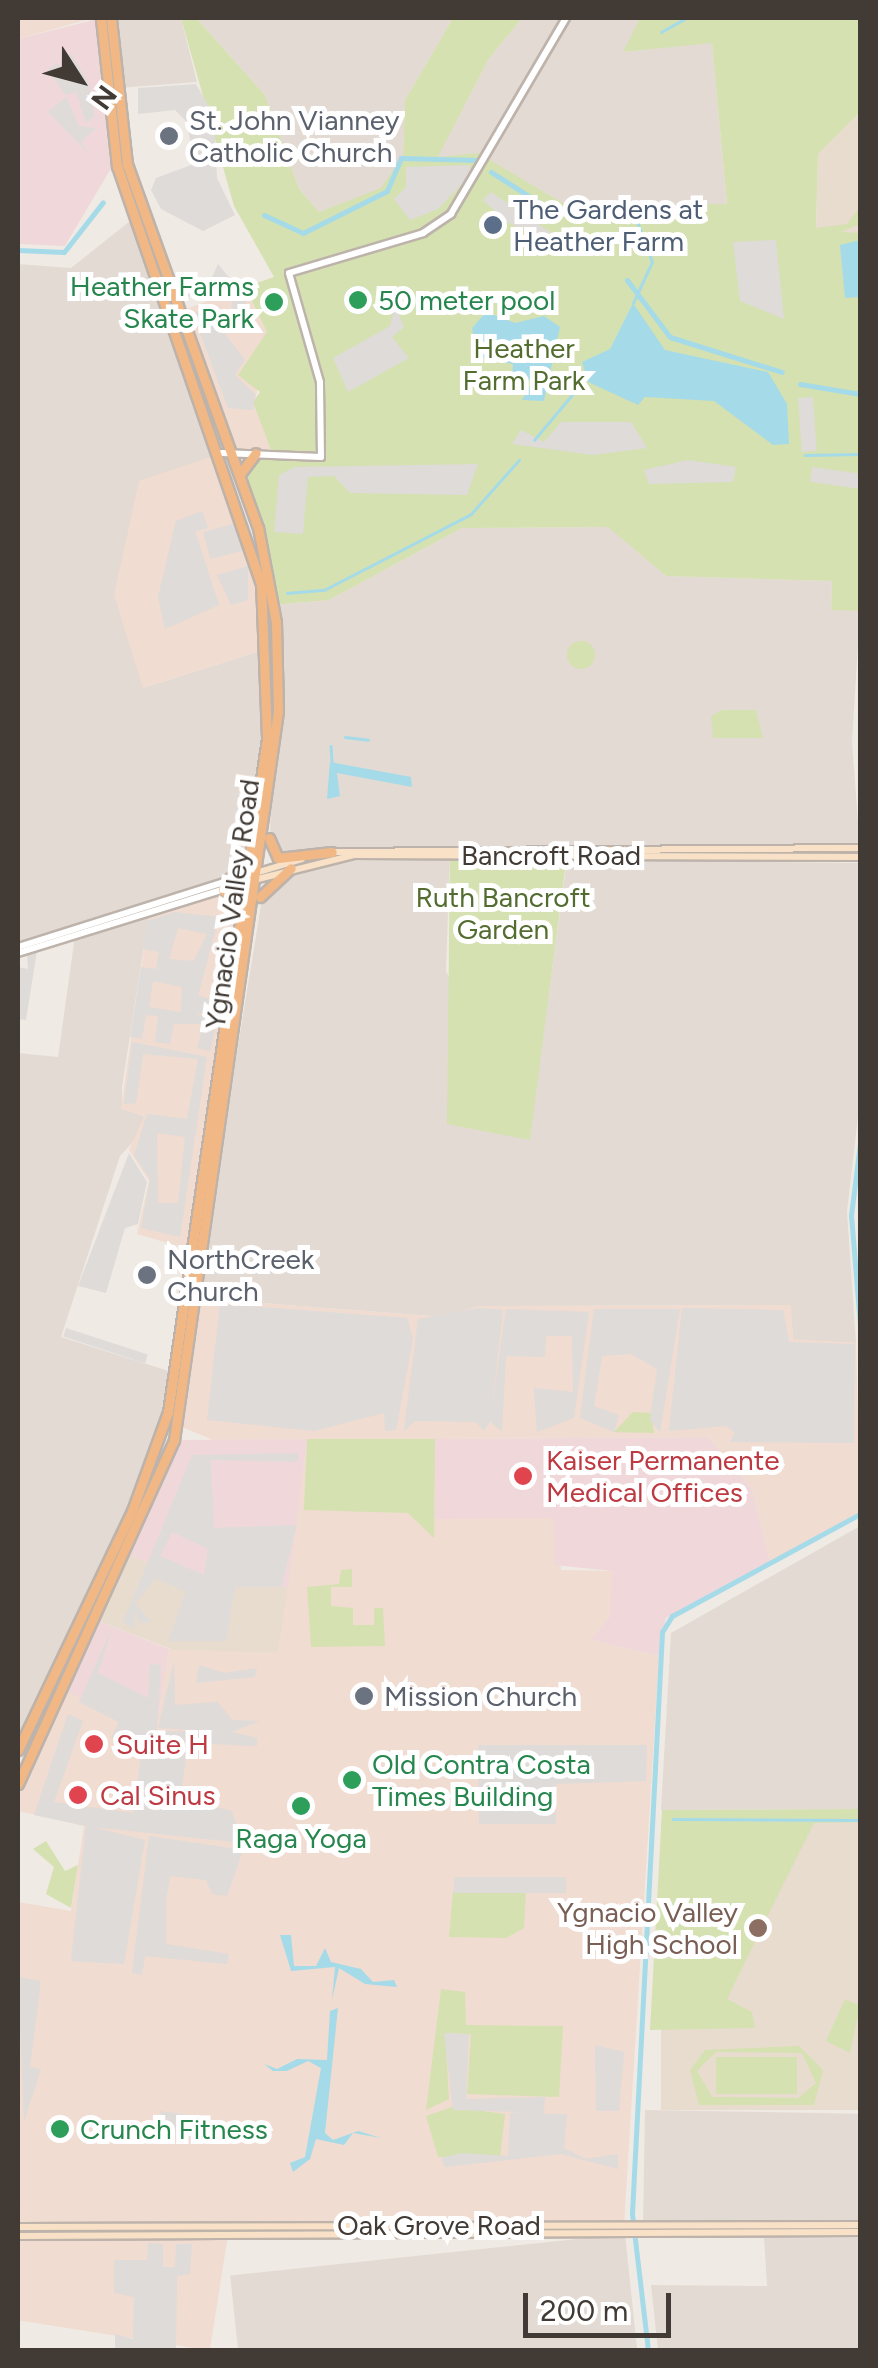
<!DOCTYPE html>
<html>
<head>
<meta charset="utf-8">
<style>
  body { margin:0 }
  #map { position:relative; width:878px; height:2368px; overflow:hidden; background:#f0eae4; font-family:Figtree,sans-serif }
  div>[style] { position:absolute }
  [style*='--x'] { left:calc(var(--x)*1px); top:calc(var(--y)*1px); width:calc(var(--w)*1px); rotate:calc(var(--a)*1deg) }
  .residential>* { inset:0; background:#e3dad3; transform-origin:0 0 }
  .commercial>* { inset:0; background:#f0dcd1; transform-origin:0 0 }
  .education>* { inset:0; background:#e8dccf; transform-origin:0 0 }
  .medical>* { inset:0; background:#f0d8da }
  .green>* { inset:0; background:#d5e1b0; transform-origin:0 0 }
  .round { border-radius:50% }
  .parking>* { inset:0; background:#dedbd9; transform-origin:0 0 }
  .water>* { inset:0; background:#a5dbe8 }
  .stream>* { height:2.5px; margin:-1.25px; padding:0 1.25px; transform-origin:1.25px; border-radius:1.25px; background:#a5dbe8 }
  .canal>* { height:5px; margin:-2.5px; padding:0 2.5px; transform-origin:2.5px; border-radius:2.5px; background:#a5dbe8 }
  .roads { filter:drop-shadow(2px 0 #bdb3ab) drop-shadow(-2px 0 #bdb3ab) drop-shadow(0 2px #bdb3ab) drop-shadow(0 -2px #bdb3ab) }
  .tertiary>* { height:6px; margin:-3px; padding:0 3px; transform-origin:3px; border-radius:3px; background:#fff }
  .secondary>* { height:6px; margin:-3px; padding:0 3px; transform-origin:3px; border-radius:3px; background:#f8e1c6 }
  .trunk>* { height:9px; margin:-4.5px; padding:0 4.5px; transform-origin:4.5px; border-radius:4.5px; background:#f1b885 }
  .dots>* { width:28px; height:28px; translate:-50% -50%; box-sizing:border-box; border:5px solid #fff; border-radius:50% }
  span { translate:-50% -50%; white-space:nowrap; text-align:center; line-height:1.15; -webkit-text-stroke:10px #fff; paint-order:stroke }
  .worship-label { font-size:28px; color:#5b616d }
  .left { translate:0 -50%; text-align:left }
  .service-label { font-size:28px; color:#4e5e75 }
  .leisure-label { font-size:28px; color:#27864d }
  .right { translate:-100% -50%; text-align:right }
  .park-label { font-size:28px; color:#536c2f }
  .street-label { font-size:28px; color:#413a35 }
  .health-label { font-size:28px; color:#be3a42 }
  .education-label { font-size:28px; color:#785e54 }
  .frame { position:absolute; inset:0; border:20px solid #413a35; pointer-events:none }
  .north { position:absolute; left:30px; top:30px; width:100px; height:100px; -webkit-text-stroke:8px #fff; paint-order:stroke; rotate:126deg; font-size:28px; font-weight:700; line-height:40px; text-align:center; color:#413a35 }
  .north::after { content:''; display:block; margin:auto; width:35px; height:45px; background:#413a35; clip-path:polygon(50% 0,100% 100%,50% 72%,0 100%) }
  .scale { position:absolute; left:523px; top:2293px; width:148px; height:45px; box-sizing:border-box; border:5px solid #413a35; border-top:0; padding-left:12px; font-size:30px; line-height:35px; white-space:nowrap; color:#413a35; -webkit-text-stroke:8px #fff; paint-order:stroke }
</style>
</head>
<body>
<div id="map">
  <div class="residential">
    <i style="clip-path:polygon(111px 18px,181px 18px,197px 82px,118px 88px)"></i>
    <i style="clip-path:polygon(196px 18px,453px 18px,405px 100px,403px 155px,381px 189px,319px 212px,299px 189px,265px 95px)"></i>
    <i style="clip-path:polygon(522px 18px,640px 18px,624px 52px,712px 42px,727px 205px,568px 206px,483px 157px,437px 158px,488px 60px)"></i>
    <i style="clip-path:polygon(135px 217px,222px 453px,143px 688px,269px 648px,249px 859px,224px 882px,18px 947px,18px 264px,71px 268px)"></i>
    <i style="clip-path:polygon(609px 527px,666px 576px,832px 581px,831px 609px,860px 611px,852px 742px,860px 848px,413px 846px,293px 858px,270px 850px,273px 605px,329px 600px,462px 528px)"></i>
    <i style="clip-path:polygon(450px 854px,446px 971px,529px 1140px,567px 860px,860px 863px,860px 1099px,847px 1212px,856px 1343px,793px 1340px,790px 1305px,479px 1306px,445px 1317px,196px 1298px,203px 1257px,252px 1260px,205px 1247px,264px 887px,327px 859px)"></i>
    <i style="clip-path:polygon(149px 913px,122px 1087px,122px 1109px,144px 1116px,141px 1133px,120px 1156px,61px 1337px,175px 1373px,155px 1457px,18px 1750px,18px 1053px,58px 1057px,75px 936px)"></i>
    <i style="clip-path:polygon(860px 1526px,860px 1809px,661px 1810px,671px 1633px)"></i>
    <i style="left:645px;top:2110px;width:215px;height:115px;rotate:1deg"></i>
    <i style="left:625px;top:2234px;width:117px;height:397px;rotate:84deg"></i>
    <i style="clip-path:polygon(860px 2237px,860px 2350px,658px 2350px,651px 2285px,767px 2286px,764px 2238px)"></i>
  </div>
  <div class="commercial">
    <i style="clip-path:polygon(18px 18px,93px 18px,18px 39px)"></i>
    <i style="clip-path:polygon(245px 287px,267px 332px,255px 402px,272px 454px,231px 452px,181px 311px)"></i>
    <i style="clip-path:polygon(222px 453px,254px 554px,269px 648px,143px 688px,114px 595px,139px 481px)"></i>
    <i style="clip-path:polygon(223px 890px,241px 909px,192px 1250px,137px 1234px,149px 1181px,129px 1150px,144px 1116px,121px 1109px,149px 913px)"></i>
    <i style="clip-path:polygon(196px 1298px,445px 1317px,479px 1306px,791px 1305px,793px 1339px,856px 1343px,860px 1513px,770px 1562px,752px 1489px,708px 1437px,436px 1439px,438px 1517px,554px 1518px,561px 1570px,613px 1571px,610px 1616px,592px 1640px,659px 1656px,624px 2226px,18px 2227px,18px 1902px,71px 1911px,84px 1826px,18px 1811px,18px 1782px,61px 1687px,156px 1731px,169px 1649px,278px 1653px,307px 1439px,213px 1440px,177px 1425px)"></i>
    <i style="left:228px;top:2235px;width:117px;height:210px;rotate:99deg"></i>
  </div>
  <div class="education">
    <i style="clip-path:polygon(860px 112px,860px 233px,816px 234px,818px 154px)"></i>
    <i style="clip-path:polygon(125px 1553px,202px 1587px,288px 1587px,278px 1653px,173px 1650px,93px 1619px)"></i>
    <i style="left:661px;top:1822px;width:199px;height:288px"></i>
  </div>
  <div class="medical">
    <i style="clip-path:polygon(101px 18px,116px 160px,65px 246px,18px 244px,18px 39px)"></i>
    <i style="clip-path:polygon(708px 1437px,752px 1489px,770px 1562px,666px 1618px,659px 1656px,591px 1640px,610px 1616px,612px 1571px,554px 1565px,553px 1518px,435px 1519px,435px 1439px)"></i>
    <i style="clip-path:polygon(307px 1439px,288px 1587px,202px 1587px,125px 1553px,174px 1440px)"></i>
    <i style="clip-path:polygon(93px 1619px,169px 1649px,156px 1731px,119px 1722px,61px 1687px)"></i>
  </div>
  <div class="green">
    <i style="clip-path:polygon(181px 18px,196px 18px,265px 95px,299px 189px,319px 212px,381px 188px,403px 155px,405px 100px,453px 18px,522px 18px,488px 60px,438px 157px,478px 153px,568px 206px,727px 204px,712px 43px,623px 52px,640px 18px,860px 18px,860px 112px,818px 154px,816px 228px,847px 224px,860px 207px,860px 224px,841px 232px,860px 233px,860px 611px,831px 610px,832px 581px,666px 576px,608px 527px,462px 528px,329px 600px,273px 605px,240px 477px,249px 459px,272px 453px,253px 402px,260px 392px,238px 375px,267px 332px,245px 287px,274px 277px,234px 206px)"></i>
    <i class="round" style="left:567px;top:641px;width:28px;height:28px"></i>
    <i style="clip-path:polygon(722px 710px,756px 710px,763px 738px,713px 738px,711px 716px)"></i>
    <i style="clip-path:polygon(450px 854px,567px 855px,530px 1140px,447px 1124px)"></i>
    <i style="clip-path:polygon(633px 1412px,651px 1413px,654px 1433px,614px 1432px)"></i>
    <i style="clip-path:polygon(307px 1439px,435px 1439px,434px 1538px,408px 1513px,304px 1510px)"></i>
    <i style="clip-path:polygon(352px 1569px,352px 1587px,331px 1587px,331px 1606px,353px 1608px,353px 1625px,374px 1625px,374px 1608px,383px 1608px,385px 1646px,311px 1647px,307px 1587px,339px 1584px,341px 1570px)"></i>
    <i style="clip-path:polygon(860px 1809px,860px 1822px,814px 1823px,775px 1901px,727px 1999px,752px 2012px,755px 2028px,650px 2030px,662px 1810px)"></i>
    <i style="clip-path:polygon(46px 1841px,65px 1871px,78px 1865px,71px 1908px,46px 1894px,54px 1867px,33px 1849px)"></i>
    <i style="clip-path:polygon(453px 1891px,526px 1891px,524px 1928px,506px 1938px,449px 1937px)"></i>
    <i style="clip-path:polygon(441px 1989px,465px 1992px,466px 2025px,563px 2026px,559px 2097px,467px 2094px,471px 2034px,445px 2033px,449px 2099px,426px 2110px)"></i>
    <i style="clip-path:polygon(845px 1999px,860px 2006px,850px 2053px,826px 2041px)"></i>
    <i style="clip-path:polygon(evenodd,799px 2046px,823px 2070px,814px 2105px,699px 2105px,690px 2070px,705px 2050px,799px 2046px,716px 2052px,802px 2053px,816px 2083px,798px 2098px,712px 2097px,697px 2071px,716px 2052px)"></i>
    <i style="left:716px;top:2057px;width:81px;height:37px"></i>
    <i style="clip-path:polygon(452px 2107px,505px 2114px,500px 2158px,438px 2157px,426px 2116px)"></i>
  </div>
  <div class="parking">
    <i style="clip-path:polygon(71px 53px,89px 84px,95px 116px,86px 123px,76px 92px,66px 95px,48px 70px,57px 63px,75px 85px,61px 60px)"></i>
    <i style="clip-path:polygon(196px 84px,214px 115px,217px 178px,235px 215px,203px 231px,161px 209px,151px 190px,156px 178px,194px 164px,187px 122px,175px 110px,138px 114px,138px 88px)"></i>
    <i style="clip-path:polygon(66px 97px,79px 126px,96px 128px,81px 142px,89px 154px,48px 112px)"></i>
    <i style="clip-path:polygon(406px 167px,469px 165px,472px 174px,438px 209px,410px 220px,394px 199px,406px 187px)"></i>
    <i style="clip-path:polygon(491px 192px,556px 236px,561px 247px,507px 222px,483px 200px)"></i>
    <i style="clip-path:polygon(776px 240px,784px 319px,740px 301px,733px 242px)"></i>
    <i style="clip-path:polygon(218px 264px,232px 281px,188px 297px,182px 279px,212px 277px)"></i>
    <i style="clip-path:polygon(246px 293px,245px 321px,225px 334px,245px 360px,235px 375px,255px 394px,253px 410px,228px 408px,193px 314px,209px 307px,214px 323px,231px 319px,233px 298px)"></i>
    <i style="clip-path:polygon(395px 305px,404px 327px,392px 337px,409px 358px,348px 392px,333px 358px,390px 326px)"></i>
    <i style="left:813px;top:397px;width:54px;height:15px;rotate:86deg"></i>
    <i style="clip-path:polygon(561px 422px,631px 422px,647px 448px,593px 455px,512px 444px,521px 430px,544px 442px)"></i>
    <i style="clip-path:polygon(688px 460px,736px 467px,733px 482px,649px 484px,644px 470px)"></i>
    <i style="clip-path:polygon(478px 464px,467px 495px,350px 493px,334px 476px,308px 477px,303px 534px,274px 532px,279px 475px,295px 467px)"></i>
    <i style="left:812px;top:467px;width:49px;height:15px;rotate:8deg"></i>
    <i style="clip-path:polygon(202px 511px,208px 528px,195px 531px,219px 605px,165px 629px,158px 597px,176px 521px)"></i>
    <i style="left:237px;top:523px;width:28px;height:35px;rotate:75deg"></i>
    <i style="clip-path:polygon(248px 566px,248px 600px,231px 605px,217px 575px)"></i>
    <i style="clip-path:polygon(evenodd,175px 912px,219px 917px,198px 996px,216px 1000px,215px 1010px,196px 1014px,217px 1020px,210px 1051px,197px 1048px,204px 1024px,174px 1024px,170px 1044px,155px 1042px,158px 1016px,146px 1015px,142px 1039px,130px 1037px,141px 967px,156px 969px,159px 952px,143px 949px,147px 921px,175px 912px,178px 928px,207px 934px,194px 961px,169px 959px,178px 928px,175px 912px,153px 981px,182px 987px,181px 1012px,149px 1007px,153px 981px)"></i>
    <i style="clip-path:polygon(37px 951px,26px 1020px,18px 1019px,18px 967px,28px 969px,27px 954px)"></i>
    <i style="clip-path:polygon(evenodd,132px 1042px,207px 1057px,180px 1237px,141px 1228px,150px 1179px,134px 1155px,147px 1114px,187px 1119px,198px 1059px,143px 1054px,136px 1103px,124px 1104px,132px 1042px,157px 1133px,185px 1137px,178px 1203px,158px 1203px,157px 1133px)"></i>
    <i style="clip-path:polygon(129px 1153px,147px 1182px,138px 1224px,125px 1228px,106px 1293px,78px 1286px)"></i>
    <i style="clip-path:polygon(220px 1304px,407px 1318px,413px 1339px,396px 1430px,385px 1431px,384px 1413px,314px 1431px,207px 1420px)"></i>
    <i style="clip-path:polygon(479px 1308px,503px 1310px,491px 1414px,506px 1309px,589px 1312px,574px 1418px,537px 1432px,534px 1388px,573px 1392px,572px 1336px,546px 1336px,545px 1357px,506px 1356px,502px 1432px,490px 1421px,484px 1431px,476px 1422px,415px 1421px,404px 1431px,418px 1319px)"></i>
    <i style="clip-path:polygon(682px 1308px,783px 1310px,789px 1342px,855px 1344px,854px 1443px,730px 1442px,735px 1433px,726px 1426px,669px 1431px)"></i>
    <i style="clip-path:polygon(594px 1309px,680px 1309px,660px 1432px,650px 1420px,657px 1369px,631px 1354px,602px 1356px,594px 1406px,619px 1415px,614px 1432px,580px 1418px)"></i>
    <i style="left:66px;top:1328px;width:86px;height:9px;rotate:18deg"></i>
    <i style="clip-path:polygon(evenodd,298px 1453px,298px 1462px,211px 1460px,214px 1528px,297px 1525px,281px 1587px,235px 1587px,226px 1641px,168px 1641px,186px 1592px,156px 1578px,135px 1603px,151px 1622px,140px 1623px,135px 1611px,135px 1629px,123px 1622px,192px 1455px,298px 1453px,172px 1532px,208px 1549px,204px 1575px,160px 1556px,172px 1532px)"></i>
    <i style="clip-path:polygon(112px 1628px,98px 1673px,148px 1698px,150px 1664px,161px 1665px,157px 1731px,227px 1732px,158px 1728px,174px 1661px,175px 1705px,218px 1702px,232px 1720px,260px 1721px,232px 1732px,257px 1738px,257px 1746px,188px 1743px,180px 1802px,231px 1810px,244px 1843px,92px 1827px,145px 1840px,124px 1964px,71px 1961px,86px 1826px,34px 1815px,68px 1714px,83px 1721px,54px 1802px,133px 1813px,143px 1742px,111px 1738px,119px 1722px,79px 1702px)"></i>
    <i style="clip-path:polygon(199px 1665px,224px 1673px,257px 1668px,255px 1677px,196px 1683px)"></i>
    <i style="clip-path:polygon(478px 1745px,647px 1745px,646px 1781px,556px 1784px,556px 1824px,479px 1824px)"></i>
    <i style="clip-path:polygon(149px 1836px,243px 1850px,227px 1896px,212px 1894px,206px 1880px,170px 1876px,166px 1901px,166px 1944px,229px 1954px,227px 1964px,145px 1956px,142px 1975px,132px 1973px)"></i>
    <i style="left:454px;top:1877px;width:112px;height:16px"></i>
    <i style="clip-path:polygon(18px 1977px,40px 1981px,40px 1990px,30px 2067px,41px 2069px,24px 2122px)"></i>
    <i style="clip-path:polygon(444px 2033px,469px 2034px,466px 2099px,545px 2097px,544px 2114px,567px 2114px,564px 2148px,585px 2159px,618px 2154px,618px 2169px,561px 2154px,445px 2167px,441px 2158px,461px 2153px,508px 2156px,510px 2113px,521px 2112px,453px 2110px)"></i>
    <i style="clip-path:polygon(595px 2045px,624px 2052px,619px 2111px,596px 2111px)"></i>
    <i style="clip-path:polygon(160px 2111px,189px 2115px,200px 2134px,165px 2139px)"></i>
    <i style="clip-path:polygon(148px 2243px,163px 2244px,163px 2267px,175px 2267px,176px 2244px,192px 2244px,190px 2274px,177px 2276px,176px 2350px,115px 2350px,115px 2334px,133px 2339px,134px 2297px,114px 2293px,114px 2260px,147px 2260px)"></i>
  </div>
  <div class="water">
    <i style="clip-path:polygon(860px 240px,860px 297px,845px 298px,840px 245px)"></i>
    <i class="round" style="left:344px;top:286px;width:28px;height:28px"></i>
    <i style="clip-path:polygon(633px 303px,665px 350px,768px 372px,787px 404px,789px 444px,773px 445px,714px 401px,645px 397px,638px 405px,588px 382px,582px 362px,610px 349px)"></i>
    <i style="clip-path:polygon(486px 312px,515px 323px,544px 316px,560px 327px,544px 401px,522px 400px,533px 381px,512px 375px,513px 364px,477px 357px,472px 328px)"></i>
    <i style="clip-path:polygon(330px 762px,411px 777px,412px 787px,337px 773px,340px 796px,327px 799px)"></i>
    <i style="clip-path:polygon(280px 1935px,291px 1935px,294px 1966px,316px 1966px,325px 1948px,331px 1962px,361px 1969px,373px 1982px,394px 1980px,397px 1987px,365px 1984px,339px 1968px,332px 2000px,335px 1967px,291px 1971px)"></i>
    <i style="clip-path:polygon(338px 2008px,325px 2133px,333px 2140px,358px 2131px,381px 2138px,353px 2133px,344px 2145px,316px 2139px,310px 2159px,293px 2172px,290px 2163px,305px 2157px,321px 2068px,308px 2061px,287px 2071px,273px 2071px,264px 2064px,277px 2069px,297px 2059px,327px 2060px,330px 2011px)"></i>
  </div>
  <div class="stream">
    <i style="--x:661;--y:32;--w:29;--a:-29"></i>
    <i style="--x:633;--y:303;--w:45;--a:-65.1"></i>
    <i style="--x:652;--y:262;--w:54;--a:-110.4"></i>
    <i style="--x:534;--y:440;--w:82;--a:-49.9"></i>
    <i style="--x:805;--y:455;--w:55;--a:-1"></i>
    <i style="--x:287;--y:593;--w:37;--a:-5"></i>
    <i style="--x:324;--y:590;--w:165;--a:-27.3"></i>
    <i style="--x:471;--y:514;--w:72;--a:-48.4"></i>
    <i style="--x:345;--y:737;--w:23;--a:7"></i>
    <i style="--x:331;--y:746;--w:16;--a:86"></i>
    <i style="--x:673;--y:1819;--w:187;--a:0.3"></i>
  </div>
  <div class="canal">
    <i style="--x:491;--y:172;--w:78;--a:32.5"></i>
    <i style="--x:264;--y:215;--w:43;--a:24.8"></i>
    <i style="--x:303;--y:233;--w:94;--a:-26.6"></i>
    <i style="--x:387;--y:191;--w:36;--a:-67"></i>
    <i style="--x:401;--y:158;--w:77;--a:1.5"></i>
    <i style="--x:18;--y:250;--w:46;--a:2.5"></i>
    <i style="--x:64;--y:252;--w:63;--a:-52"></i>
    <i style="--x:627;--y:280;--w:71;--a:53"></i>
    <i style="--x:670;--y:337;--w:117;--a:17.4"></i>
    <i style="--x:800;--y:384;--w:61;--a:9.5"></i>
    <i style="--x:860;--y:726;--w:27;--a:90"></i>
    <i style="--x:860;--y:1143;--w:73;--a:97.1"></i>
    <i style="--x:851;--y:1215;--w:110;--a:85.3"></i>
    <i style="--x:648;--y:2350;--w:138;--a:-96.7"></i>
    <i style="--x:632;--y:2213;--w:582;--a:-87.04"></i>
    <i style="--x:662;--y:1632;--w:19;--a:-58"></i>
    <i style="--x:672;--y:1616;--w:214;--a:-28.5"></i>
  </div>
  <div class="roads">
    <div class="tertiary">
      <i style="--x:222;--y:453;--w:99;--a:2.3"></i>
      <i style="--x:321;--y:457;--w:75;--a:-90.8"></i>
      <i style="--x:320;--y:382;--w:113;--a:-105.9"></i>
      <i style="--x:289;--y:273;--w:140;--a:-16.6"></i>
      <i style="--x:423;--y:233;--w:34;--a:-34"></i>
      <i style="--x:451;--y:214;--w:227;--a:-59.6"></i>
      <i style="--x:228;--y:879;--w:28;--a:-44"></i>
      <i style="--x:18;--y:947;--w:239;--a:-17.5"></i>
      <i style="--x:18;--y:953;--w:237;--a:-17.2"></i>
    </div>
    <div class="secondary">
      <i style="--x:329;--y:852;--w:531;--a:-0.43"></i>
      <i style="--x:252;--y:874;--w:52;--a:-16.7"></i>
      <i style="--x:250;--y:881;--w:107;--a:-14"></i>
      <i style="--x:354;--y:855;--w:506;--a:0.23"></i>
      <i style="--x:18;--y:2227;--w:842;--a:-0.14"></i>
      <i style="--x:18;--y:2236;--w:842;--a:-0.27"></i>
    </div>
    <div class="trunk">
      <i style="--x:240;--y:474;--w:26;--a:-53"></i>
      <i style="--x:269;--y:838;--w:22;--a:66"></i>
      <i style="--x:278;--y:858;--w:54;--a:-6.3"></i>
      <i style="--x:223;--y:890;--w:25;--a:47"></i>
      <i style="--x:260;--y:897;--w:42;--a:-43.1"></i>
      <i style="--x:18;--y:1750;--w:265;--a:-64.5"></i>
      <i style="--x:132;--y:1511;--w:105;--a:-70"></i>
      <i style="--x:168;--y:1412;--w:681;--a:-81.64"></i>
      <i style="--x:267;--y:738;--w:154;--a:-92.2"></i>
      <i style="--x:261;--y:584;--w:442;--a:-109"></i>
      <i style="--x:117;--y:166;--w:149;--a:-96.2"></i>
      <i style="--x:18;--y:1784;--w:378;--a:-65.6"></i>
      <i style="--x:174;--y:1440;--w:736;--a:-81.88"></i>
      <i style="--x:278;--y:711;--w:89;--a:-91.3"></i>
      <i style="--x:276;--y:622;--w:96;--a:-100.8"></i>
      <i style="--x:258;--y:528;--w:387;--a:-109.8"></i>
      <i style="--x:127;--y:164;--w:147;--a:-96.3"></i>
    </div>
  </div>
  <div class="dots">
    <i style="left:169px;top:136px;background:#6b7280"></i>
    <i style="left:493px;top:225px;background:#5c6f8a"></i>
    <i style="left:358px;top:300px;background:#2e9e5b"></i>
    <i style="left:274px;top:302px;background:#2e9e5b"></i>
    <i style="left:147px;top:1275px;background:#6b7280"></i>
    <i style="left:523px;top:1476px;background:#e0444e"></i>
    <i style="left:364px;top:1696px;background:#6b7280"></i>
    <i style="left:94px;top:1744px;background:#e0444e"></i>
    <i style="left:352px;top:1780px;background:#2e9e5b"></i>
    <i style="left:78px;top:1795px;background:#e0444e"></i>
    <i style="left:301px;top:1806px;background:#2e9e5b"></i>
    <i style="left:758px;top:1928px;background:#8d6e63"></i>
    <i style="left:60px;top:2129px;background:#2e9e5b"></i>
  </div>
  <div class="worship-label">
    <span class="left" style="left:189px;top:136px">St. John Vianney<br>Catholic Church</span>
    <span class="left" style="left:167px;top:1275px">NorthCreek<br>Church</span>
    <span class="left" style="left:384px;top:1696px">Mission Church</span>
  </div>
  <div class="service-label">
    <span class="left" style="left:513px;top:225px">The Gardens at<br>Heather Farm</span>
  </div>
  <div class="leisure-label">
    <span class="right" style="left:254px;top:302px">Heather Farms<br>Skate Park</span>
    <span class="left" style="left:378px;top:300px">50 meter pool</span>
    <span class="left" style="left:372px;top:1780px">Old Contra Costa<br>Times Building</span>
    <span style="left:301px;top:1838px">Raga Yoga</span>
    <span class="left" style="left:80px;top:2129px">Crunch Fitness</span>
  </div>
  <div class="park-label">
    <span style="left:524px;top:364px">Heather<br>Farm Park</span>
    <span style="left:503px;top:913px">Ruth Bancroft<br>Garden</span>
  </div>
  <div class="street-label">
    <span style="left:551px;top:855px">Bancroft Road</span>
    <span style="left:232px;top:904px;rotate:-82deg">Ygnacio Valley Road</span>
    <span style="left:439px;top:2225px">Oak Grove Road</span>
  </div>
  <div class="health-label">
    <span class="left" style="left:546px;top:1476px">Kaiser Permanente<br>Medical Offices</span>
    <span class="left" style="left:116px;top:1744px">Suite H</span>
    <span class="left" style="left:100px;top:1795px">Cal Sinus</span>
  </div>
  <div class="education-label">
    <span class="right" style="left:738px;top:1928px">Ygnacio Valley<br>High School</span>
  </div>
  <div class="frame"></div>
  <div class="north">N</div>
  <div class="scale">200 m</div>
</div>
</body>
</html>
